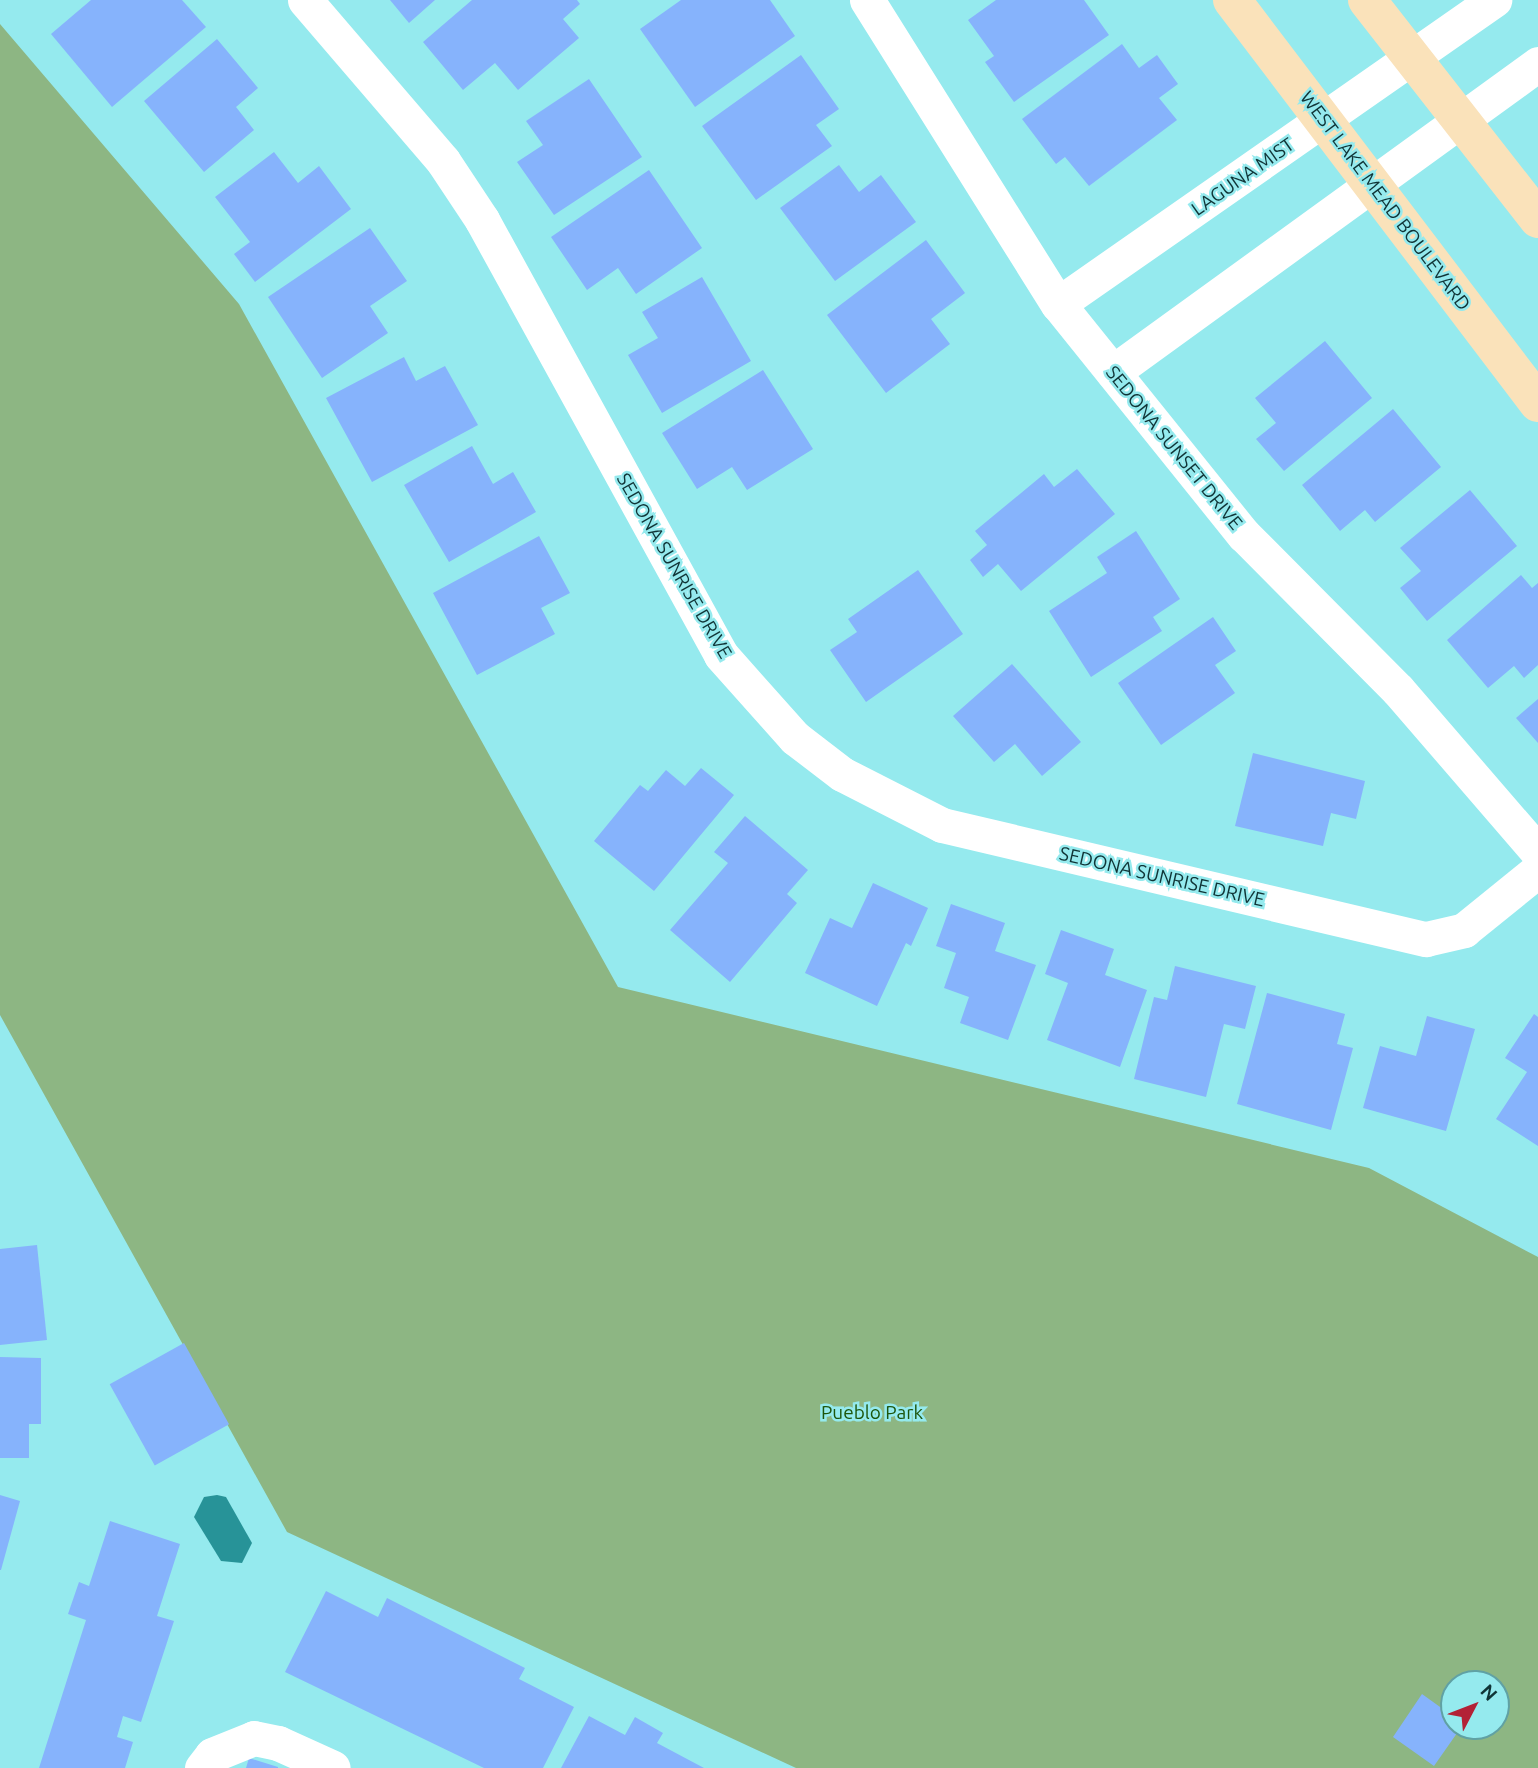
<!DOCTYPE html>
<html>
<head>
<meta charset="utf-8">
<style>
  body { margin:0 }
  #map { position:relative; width:1538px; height:1768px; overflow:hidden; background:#95eaee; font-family:Ubuntu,sans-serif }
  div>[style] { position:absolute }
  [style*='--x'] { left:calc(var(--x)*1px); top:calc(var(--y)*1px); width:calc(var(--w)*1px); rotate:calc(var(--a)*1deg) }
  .green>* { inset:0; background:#8db683 }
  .water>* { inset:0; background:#279398 }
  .building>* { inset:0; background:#86b3fc; transform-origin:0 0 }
  .street>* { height:35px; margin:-17.5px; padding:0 17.5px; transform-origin:17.5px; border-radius:17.5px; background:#fff }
  .primary>* { height:38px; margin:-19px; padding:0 19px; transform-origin:19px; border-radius:19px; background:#fae2ba }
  span { translate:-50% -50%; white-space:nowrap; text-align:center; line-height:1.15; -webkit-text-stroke:5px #95eaee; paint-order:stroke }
  .street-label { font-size:19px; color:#103436 }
  .park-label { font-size:19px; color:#1d550c }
  .north { position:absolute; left:1440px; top:1670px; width:70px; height:70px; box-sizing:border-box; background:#95eaee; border:2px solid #60a1a4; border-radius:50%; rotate:48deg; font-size:19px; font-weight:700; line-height:28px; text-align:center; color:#103436 }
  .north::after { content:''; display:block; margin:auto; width:24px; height:32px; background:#b32136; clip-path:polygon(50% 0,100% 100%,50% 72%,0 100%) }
</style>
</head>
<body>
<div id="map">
  <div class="green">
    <i style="clip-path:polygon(evenodd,0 24px,239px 304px,618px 987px,1369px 1168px,1538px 1257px,1538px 1768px,796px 1768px,287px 1532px,0 1015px,0 24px,1454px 1684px,1496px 1684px,1496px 1726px,1454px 1726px,1454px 1684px)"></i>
  </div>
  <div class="water">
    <i style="clip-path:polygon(217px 1495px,226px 1497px,252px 1543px,242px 1563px,221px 1561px,194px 1517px,204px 1497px)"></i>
  </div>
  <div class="building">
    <i style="clip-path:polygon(91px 0,182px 0,206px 27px,112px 107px,51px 34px)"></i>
    <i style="clip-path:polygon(390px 0,435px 0,409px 23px)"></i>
    <i style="clip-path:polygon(472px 0,577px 0,580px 4px,563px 19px,579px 38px,518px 90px,495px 63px,463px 90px,423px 42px)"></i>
    <i style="clip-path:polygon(681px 0,770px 0,795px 36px,695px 107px,640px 29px)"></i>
    <i style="clip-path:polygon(996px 0,1084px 0,1109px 35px,1014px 102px,985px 62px,994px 56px,968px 20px)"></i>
    <i style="clip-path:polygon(217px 39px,258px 88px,236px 107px,254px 130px,204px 172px,144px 101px)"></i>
    <i style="clip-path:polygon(1122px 44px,1139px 68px,1157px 55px,1178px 84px,1159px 98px,1177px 120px,1089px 186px,1065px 157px,1056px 164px,1022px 119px)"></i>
    <i style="clip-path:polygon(801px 55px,839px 109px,816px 125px,832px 146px,756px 200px,702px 126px)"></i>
    <i style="clip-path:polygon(589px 79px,642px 157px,554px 215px,517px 162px,543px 145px,526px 121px)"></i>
    <i style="clip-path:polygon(274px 152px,298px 183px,319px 166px,351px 209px,255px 282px,234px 254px,250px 242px,215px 197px)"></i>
    <i style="clip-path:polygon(839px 165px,859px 192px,881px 175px,916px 222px,835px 281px,780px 208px)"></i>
    <i style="clip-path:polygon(649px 170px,702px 248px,636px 294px,618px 268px,587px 290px,551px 237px)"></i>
    <i style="clip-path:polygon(370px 228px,407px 281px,370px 306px,388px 333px,322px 378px,268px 297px)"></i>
    <i style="clip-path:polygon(926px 240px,965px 293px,931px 319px,950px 344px,886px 393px,827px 315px)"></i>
    <i style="clip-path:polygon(702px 277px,751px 361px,662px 413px,628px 355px,658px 338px,642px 312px)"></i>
    <i style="clip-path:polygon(1325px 341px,1372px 398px,1284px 471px,1256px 439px,1276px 423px,1255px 398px)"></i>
    <i style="clip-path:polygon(404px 357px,416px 381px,445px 366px,478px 425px,372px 482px,326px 398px)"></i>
    <i style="clip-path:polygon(763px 370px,813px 449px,747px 490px,732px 467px,697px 489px,662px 433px)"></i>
    <i style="clip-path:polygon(1393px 409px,1441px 467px,1375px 522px,1365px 510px,1340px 531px,1302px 485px)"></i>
    <i style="clip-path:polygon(472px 446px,493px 484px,513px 472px,536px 512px,449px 562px,404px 485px)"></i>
    <i style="clip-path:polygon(1077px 469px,1115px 514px,1021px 591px,998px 564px,983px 577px,970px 560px,987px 545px,975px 531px,1044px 474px,1054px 487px)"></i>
    <i style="clip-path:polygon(1470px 490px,1517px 546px,1427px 621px,1400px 588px,1421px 571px,1400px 548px)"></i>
    <i style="clip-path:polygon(1136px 531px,1180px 599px,1153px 617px,1162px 631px,1091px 677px,1049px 611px,1107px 573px,1097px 557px)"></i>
    <i style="clip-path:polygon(539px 536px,570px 593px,541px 608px,555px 634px,477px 675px,433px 593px)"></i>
    <i style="clip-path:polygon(918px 570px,963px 634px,866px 702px,830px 650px,857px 632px,848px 619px)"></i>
    <i style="clip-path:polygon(1521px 575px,1532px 588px,1538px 583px,1538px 665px,1524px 678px,1514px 666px,1488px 688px,1447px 640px)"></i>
    <i style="clip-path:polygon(1213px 617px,1236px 651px,1215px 665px,1235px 693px,1161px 745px,1118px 683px)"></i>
    <i style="clip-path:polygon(1012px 664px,1081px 742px,1042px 776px,1015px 744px,994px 762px,953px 716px)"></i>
    <i style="clip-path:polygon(1538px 699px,1538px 743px,1516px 718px)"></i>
    <i style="clip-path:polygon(1253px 753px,1365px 781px,1356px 819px,1331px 813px,1323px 846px,1235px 826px)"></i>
    <i style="clip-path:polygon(701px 768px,734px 795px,654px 891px,594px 841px,640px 785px,648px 791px,666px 770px,685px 786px)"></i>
    <i style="clip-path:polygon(745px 816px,808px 870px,787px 894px,797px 903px,730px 982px,670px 930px,728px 863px,714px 852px)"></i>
    <i style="clip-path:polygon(873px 883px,928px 908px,911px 946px,906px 943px,877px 1006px,805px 973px,830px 918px,852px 928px)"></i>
    <i style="clip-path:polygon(951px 904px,1005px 923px,995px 951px,1036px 965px,1008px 1040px,960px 1023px,969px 997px,944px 988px,956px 953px,936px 946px)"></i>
    <i style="clip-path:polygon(1061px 930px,1114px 949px,1105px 975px,1147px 990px,1120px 1067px,1047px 1040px,1068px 983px,1045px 974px)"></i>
    <i style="clip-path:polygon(1175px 966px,1256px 986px,1245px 1029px,1224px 1024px,1206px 1097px,1134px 1079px,1154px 997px,1167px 1000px)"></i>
    <i style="clip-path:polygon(1267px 993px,1345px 1014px,1337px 1044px,1353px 1048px,1331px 1130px,1237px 1104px)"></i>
    <i style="clip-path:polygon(1534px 1014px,1538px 1017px,1538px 1146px,1496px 1119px,1527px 1072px,1505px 1058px)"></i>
    <i style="clip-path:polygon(1427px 1016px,1475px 1029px,1446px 1131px,1363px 1108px,1380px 1046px,1416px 1056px)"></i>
    <i style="clip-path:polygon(37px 1245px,47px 1340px,0 1345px,0 1249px)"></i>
    <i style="left:184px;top:1343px;width:93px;height:85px;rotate:61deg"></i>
    <i style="clip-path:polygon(0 1357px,41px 1358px,41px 1424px,29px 1424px,29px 1458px,0 1458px)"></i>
    <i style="clip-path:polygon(0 1495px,20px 1501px,1px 1570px,0 1570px)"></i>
    <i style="clip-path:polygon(110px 1521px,180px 1544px,157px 1616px,174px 1621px,141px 1722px,123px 1716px,117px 1737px,133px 1742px,125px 1768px,39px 1768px,86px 1620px,68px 1614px,79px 1582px,89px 1586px)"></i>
    <i style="clip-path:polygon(326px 1591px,378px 1617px,387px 1598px,525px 1668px,519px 1679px,574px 1707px,543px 1768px,484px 1768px,285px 1672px)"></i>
    <i style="clip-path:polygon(1422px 1694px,1454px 1717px,1454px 1726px,1462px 1726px,1434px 1766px,1393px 1737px)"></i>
    <i style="clip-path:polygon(589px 1716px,625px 1735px,635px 1717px,663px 1733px,657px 1743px,704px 1768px,561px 1768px)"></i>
    <i style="clip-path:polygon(249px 1758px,278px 1767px,278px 1768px,246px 1768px)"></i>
  </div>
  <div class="street">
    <i style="--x:305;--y:0;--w:212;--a:49.4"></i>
    <i style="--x:443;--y:161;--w:71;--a:56.5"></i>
    <i style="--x:482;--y:220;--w:496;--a:61.2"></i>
    <i style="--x:721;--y:655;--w:111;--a:48.3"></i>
    <i style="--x:795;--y:738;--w:59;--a:37.5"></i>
    <i style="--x:842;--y:774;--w:112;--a:27"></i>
    <i style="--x:942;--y:825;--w:497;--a:13.3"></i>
    <i style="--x:1426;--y:939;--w:39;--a:-13"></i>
    <i style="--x:1464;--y:930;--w:95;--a:-39"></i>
    <i style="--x:867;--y:0;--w:359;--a:57.9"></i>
    <i style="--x:1058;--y:304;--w:297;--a:51.2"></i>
    <i style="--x:1244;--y:535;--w:218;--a:45.2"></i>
    <i style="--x:1398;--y:690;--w:214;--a:49.2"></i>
    <i style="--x:1058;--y:304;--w:532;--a:-34.89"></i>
    <i style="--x:1113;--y:372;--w:525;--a:-35.93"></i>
    <i style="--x:202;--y:1768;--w:16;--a:-52"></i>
    <i style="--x:212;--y:1755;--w:45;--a:-22"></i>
    <i style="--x:254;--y:1738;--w:25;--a:12"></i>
    <i style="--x:278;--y:1743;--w:60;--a:24.4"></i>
  </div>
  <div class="primary">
    <i style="--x:1232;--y:0;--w:506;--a:52.79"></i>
    <i style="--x:1367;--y:0;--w:278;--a:52"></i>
  </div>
  <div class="street-label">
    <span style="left:1243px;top:177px;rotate:-35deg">LAGUNA MIST</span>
    <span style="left:1385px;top:201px;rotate:53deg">WEST LAKE MEAD BOULEVARD</span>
    <span style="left:1174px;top:448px;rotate:51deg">SEDONA SUNSET DRIVE</span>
    <span style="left:674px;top:566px;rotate:60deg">SEDONA SUNRISE DRIVE</span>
    <span style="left:1162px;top:877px;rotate:13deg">SEDONA SUNRISE DRIVE</span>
  </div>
  <div class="park-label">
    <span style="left:872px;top:1413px">Pueblo Park</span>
  </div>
  <div class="north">N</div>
</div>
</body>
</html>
